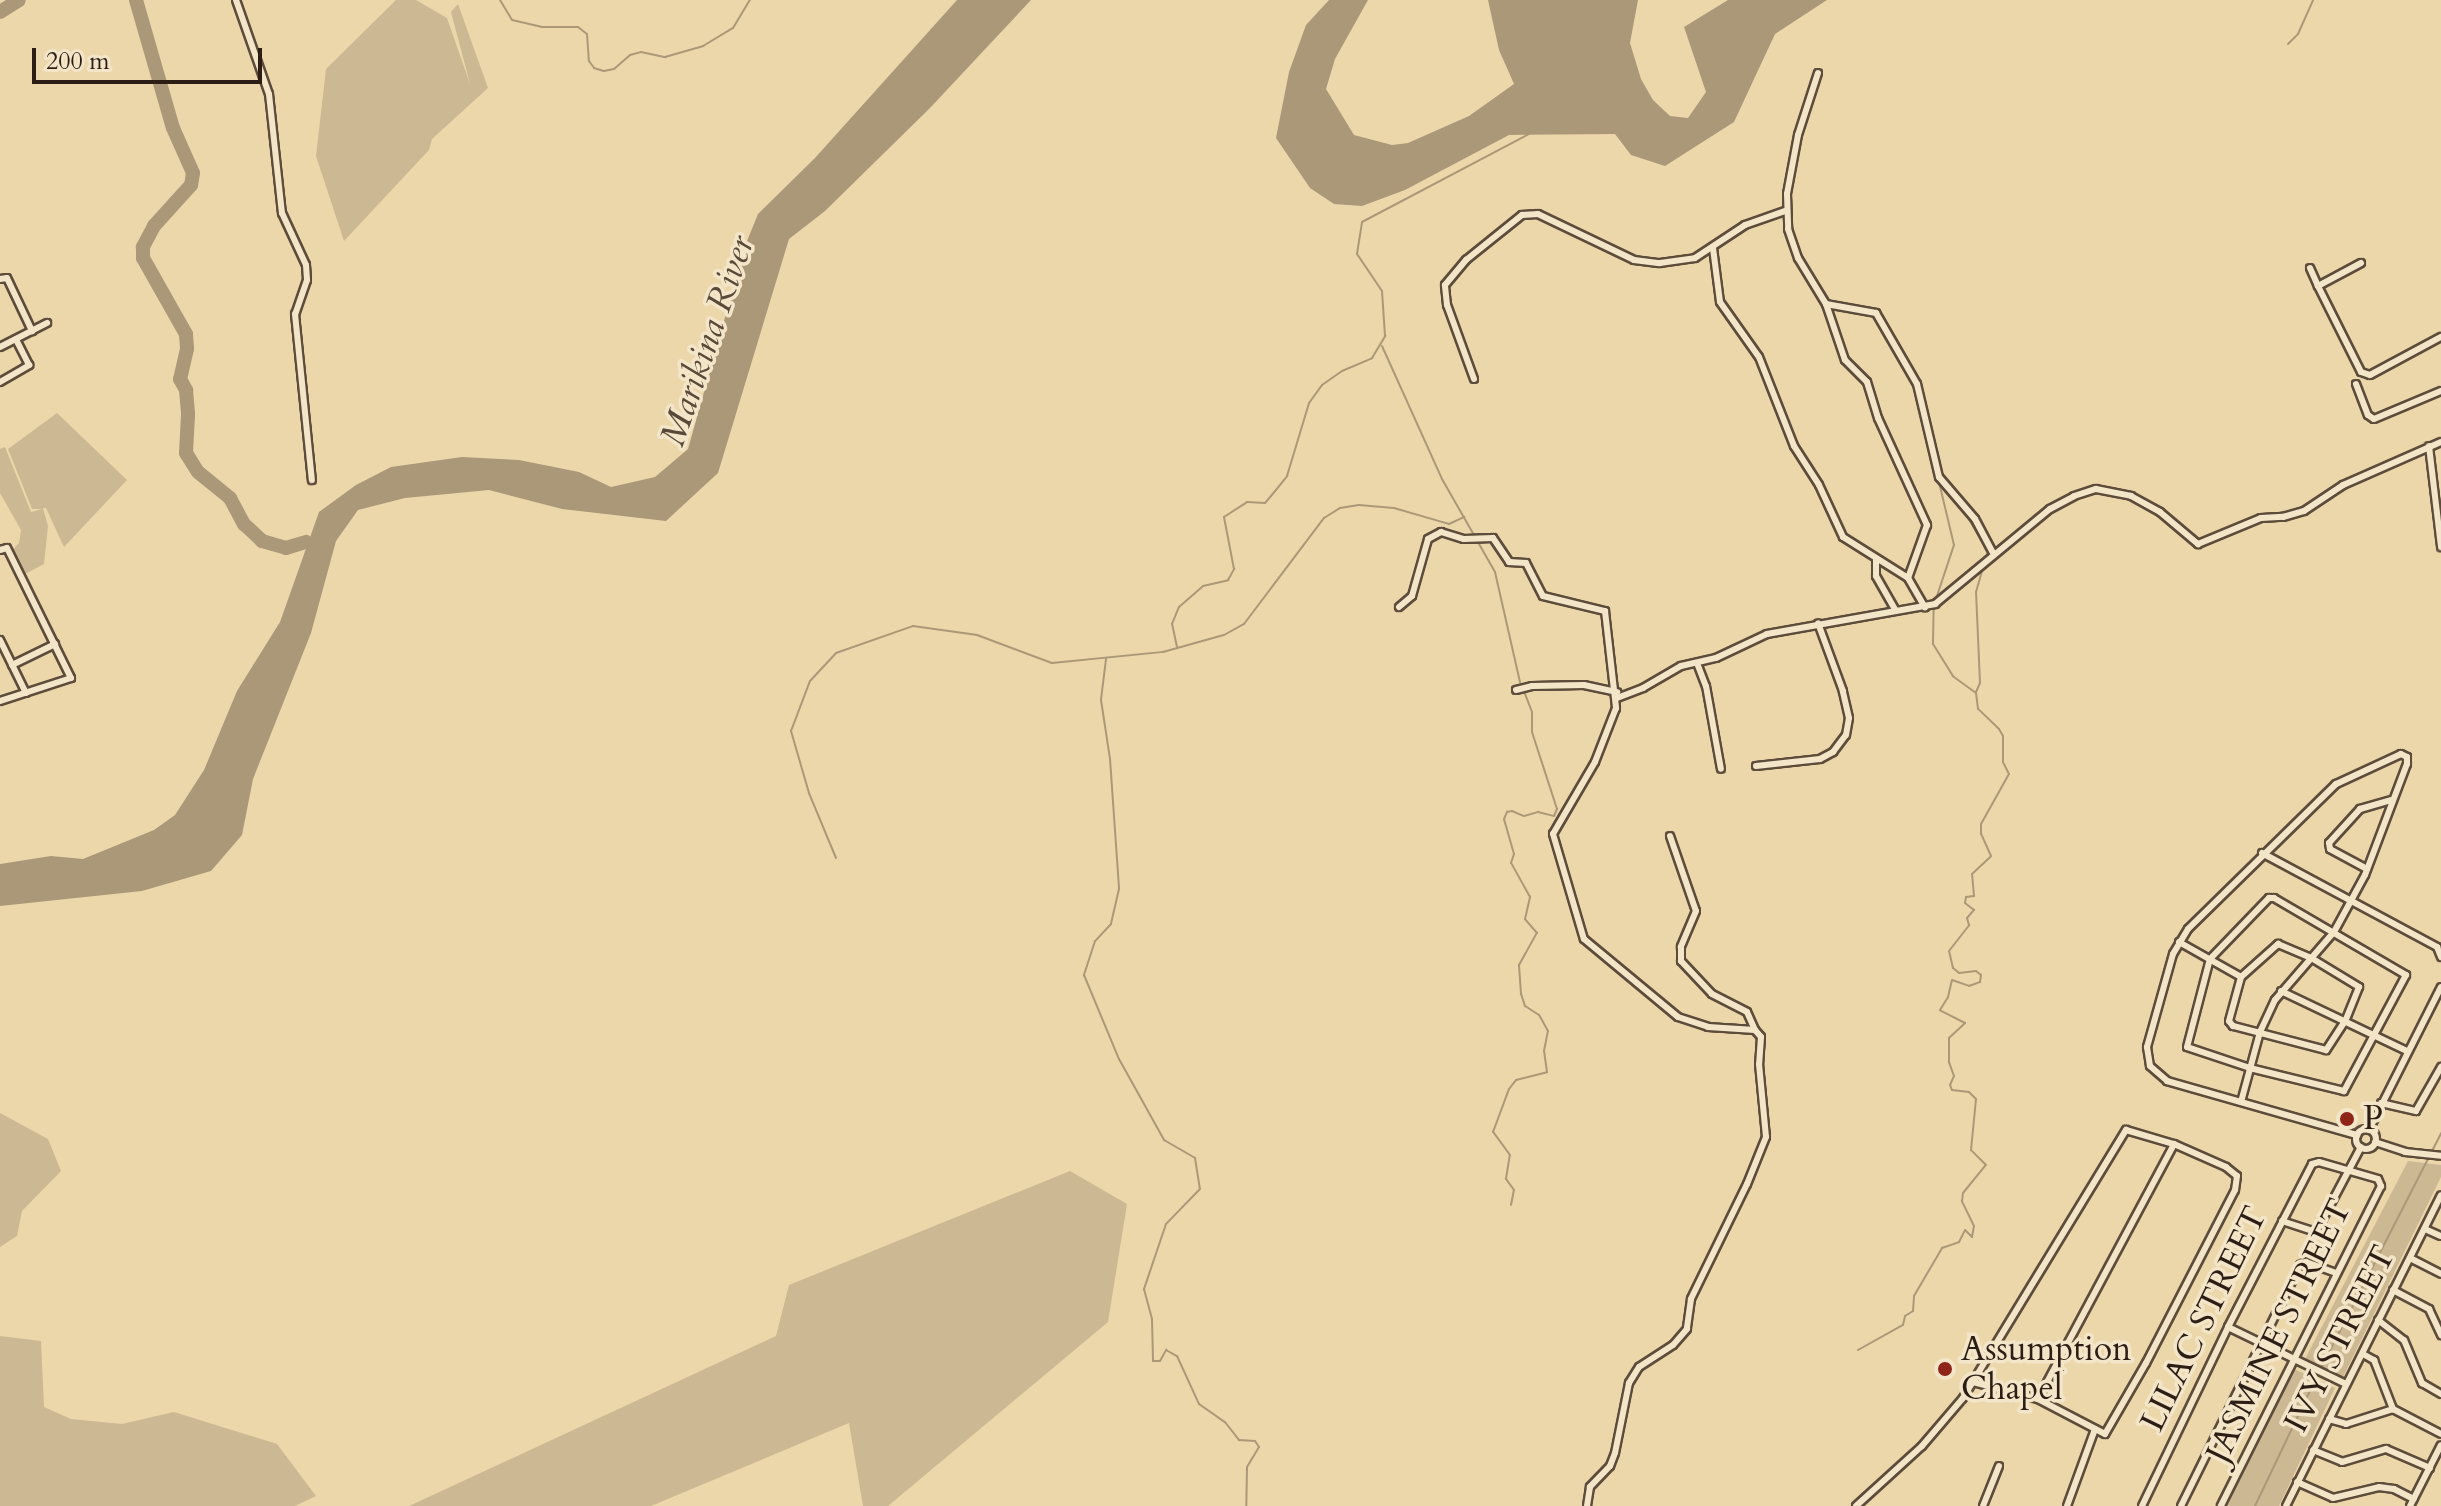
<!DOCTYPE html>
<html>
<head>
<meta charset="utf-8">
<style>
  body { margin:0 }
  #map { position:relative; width:2441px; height:1506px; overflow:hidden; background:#ecd7ab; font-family:Cardo,serif }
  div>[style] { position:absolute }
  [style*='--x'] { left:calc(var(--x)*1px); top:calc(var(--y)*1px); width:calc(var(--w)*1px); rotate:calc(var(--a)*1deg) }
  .green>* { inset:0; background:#ccb892 }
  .water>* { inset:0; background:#ab9878 }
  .stream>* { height:2px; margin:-1px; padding:0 1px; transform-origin:1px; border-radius:1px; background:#ab9878 }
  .river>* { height:14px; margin:-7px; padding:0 7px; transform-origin:7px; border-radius:7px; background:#ab9878 }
  .roads { filter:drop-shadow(2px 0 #5d4c3a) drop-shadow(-2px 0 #5d4c3a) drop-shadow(0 2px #5d4c3a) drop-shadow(0 -2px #5d4c3a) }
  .minor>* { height:6px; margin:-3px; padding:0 3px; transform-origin:3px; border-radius:3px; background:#f3e5c8 }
  .minor>.ring { margin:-3px; padding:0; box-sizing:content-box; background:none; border:6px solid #f3e5c8; border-radius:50% }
  .dots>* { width:22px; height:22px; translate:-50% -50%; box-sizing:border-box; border:4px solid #f3e5c8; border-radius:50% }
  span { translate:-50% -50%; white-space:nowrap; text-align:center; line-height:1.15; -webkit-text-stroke:7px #f3e5c8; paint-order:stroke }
  .poi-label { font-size:34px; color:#2d1e15 }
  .left { translate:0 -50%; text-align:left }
  .street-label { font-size:34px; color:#2d1e15 }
  .water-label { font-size:36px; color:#594938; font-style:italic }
  .scale { position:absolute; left:32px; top:48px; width:230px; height:36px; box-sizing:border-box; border:4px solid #2d1e15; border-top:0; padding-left:10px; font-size:24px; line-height:28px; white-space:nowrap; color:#2d1e15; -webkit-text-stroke:6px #f3e5c8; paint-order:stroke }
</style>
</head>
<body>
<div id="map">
  <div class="green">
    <i style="clip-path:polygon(396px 0,416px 0,447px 18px,470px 84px,451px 12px,458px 4px,488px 88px,432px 139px,429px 150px,344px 241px,316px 156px,326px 69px)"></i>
    <i style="clip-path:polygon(57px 413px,127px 480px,64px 547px,46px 508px,43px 508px,48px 526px,44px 564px,23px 575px,10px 553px,19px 543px,21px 530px,0 493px,0 449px,5px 447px,31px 512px,42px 509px,32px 509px,8px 449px)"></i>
    <i style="clip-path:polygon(0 1113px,48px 1139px,61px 1171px,22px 1211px,17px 1236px,0 1247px)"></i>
    <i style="clip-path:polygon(2408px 1161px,2441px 1165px,2441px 1177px,2343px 1377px,2305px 1359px)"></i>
    <i style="clip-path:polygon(1070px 1171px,1127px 1204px,1108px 1322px,888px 1506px,863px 1506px,849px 1423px,651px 1506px,409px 1506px,776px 1336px,789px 1285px)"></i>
    <i style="clip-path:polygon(0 1336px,41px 1341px,44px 1407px,71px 1419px,122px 1424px,174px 1412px,277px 1444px,316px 1496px,295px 1506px,0 1506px)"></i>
    <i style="clip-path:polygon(2294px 1369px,2335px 1388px,2279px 1506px,2227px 1506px)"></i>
  </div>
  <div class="water">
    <i style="clip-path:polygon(957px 0,1031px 0,930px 108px,825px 211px,789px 239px,718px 473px,666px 521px,562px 509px,489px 490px,405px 498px,358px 510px,336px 541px,311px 633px,253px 779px,242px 835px,211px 871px,142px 891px,0 906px,0 864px,51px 856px,83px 859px,154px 830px,175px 815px,204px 770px,237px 691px,280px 622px,319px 512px,356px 485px,391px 467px,462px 457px,519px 460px,579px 472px,611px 487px,655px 477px,688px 449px,745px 246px,758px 214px,815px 158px)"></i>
    <i style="clip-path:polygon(1329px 0,1368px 0,1335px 59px,1326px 89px,1354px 135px,1392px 145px,1408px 143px,1469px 116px,1514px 84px,1499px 50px,1488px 0,1638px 0,1630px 43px,1641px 79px,1653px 100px,1670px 116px,1688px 118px,1706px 92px,1684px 27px,1728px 0,1827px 0,1775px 34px,1734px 122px,1665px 166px,1631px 155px,1615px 134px,1509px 135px,1405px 190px,1362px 206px,1334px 204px,1310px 188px,1276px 138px,1289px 72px,1306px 25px)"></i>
  </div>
  <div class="stream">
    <i style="--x:500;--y:0;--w:23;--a:59"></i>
    <i style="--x:512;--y:20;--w:31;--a:13"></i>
    <i style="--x:542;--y:27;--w:36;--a:0"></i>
    <i style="--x:578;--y:27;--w:11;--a:38"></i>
    <i style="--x:587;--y:34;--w:27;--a:86"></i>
    <i style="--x:589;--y:61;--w:9;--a:54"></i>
    <i style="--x:594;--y:68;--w:10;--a:17"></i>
    <i style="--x:604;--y:71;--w:10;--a:-11"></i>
    <i style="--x:614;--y:69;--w:21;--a:-41"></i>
    <i style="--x:630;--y:55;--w:11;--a:-15"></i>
    <i style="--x:641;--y:52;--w:25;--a:12"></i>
    <i style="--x:665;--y:57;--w:40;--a:-16"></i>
    <i style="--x:703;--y:46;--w:35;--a:-31"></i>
    <i style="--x:733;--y:28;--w:33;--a:-59"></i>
    <i style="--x:2288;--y:44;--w:14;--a:-45"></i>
    <i style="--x:2298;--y:34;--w:37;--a:-66"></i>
    <i style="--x:1894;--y:339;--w:17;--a:59"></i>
    <i style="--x:1382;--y:346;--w:146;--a:65.7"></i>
    <i style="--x:1442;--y:479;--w:107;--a:60.3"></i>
    <i style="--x:1495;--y:572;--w:113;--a:77.2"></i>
    <i style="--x:1924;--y:429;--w:41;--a:76"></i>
    <i style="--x:1963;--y:509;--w:50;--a:59.8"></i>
    <i style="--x:1988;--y:552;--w:6;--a:108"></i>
    <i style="--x:1936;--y:599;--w:57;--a:-71.6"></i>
    <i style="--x:1954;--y:545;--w:69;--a:-103.4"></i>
    <i style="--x:1177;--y:647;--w:24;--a:-102"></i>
    <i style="--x:1172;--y:624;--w:18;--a:-68"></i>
    <i style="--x:1179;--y:607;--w:32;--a:-41"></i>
    <i style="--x:1203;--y:586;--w:26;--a:-13"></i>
    <i style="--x:1228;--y:580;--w:13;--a:-61"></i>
    <i style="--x:1234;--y:569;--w:53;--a:-100.9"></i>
    <i style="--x:1224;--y:517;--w:27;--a:-33"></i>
    <i style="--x:1247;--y:502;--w:18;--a:3"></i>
    <i style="--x:1265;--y:503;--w:9;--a:-49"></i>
    <i style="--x:1271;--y:496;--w:26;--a:-51"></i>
    <i style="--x:1287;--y:476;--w:76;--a:-73.2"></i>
    <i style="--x:1309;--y:403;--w:22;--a:-54"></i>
    <i style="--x:1322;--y:385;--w:24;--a:-35"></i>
    <i style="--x:1342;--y:371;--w:33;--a:-23"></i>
    <i style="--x:1372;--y:358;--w:26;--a:-59"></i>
    <i style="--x:1385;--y:336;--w:45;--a:-93.8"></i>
    <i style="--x:1382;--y:291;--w:45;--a:-124"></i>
    <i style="--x:1357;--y:254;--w:32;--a:-81"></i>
    <i style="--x:1362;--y:222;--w:191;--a:-27.8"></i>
    <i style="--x:1106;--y:659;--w:41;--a:97"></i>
    <i style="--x:1101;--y:700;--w:60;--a:81.3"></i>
    <i style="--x:1110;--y:759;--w:130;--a:86"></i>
    <i style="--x:1119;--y:889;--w:36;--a:103"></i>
    <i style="--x:1111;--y:924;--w:23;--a:133"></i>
    <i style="--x:1095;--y:941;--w:36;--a:108"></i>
    <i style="--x:1084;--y:975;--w:91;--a:67.4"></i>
    <i style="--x:1119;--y:1059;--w:93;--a:60.9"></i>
    <i style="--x:1164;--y:1140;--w:36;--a:30"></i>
    <i style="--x:1195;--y:1158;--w:31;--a:81"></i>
    <i style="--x:1200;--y:1189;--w:49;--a:134.2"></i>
    <i style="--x:1166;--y:1224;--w:69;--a:108.7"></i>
    <i style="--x:1144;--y:1289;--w:31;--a:75"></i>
    <i style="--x:1152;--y:1319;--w:42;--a:88.6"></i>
    <i style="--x:1153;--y:1361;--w:7;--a:0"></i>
    <i style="--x:1160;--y:1361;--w:13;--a:-61"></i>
    <i style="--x:1166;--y:1350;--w:13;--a:29"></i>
    <i style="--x:1177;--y:1356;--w:53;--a:65.4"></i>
    <i style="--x:1199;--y:1404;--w:32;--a:35"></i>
    <i style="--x:1225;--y:1422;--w:23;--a:52"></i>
    <i style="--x:1239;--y:1440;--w:16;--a:4"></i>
    <i style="--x:1255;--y:1441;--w:7;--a:56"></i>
    <i style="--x:1259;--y:1447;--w:23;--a:121"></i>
    <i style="--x:1247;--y:1467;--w:39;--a:91"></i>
    <i style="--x:1976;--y:692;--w:10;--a:-66"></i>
    <i style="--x:1980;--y:683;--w:91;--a:-92.5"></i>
    <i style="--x:1976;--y:592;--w:25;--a:-74"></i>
    <i style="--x:836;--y:858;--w:70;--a:-112.6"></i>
    <i style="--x:809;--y:793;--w:65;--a:-106.2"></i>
    <i style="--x:791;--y:731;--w:53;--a:-69.2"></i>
    <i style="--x:810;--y:681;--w:38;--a:-47"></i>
    <i style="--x:836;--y:653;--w:82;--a:-19.3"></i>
    <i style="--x:913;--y:626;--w:65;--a:8"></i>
    <i style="--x:977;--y:635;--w:80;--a:20.5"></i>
    <i style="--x:1052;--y:663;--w:112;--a:-5.7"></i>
    <i style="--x:1163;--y:652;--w:63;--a:-15.6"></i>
    <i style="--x:1224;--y:635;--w:23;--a:-29"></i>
    <i style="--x:1244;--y:624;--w:133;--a:-53"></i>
    <i style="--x:1324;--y:518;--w:19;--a:-32"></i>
    <i style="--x:1340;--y:508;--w:19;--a:-9"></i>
    <i style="--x:1359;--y:505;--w:35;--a:5"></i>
    <i style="--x:1394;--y:508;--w:57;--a:16.2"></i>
    <i style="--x:1449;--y:524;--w:17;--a:-25"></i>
    <i style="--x:1511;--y:1205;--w:15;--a:-79"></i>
    <i style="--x:1514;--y:1190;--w:14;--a:-126"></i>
    <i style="--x:1506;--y:1179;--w:24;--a:-81"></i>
    <i style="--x:1510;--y:1155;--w:29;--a:-126"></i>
    <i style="--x:1493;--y:1132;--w:46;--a:-69.6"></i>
    <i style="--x:1509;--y:1089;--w:11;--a:-52"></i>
    <i style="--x:1516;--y:1080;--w:32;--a:-14"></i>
    <i style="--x:1547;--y:1072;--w:21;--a:-98"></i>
    <i style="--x:1544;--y:1051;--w:20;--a:-79"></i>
    <i style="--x:1548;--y:1031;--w:18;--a:-119"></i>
    <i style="--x:1539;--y:1015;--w:17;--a:-147"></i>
    <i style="--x:1525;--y:1006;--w:13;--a:-108"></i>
    <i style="--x:1521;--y:994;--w:29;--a:-94"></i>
    <i style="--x:1519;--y:965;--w:37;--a:-61"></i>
    <i style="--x:1537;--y:933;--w:18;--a:-131"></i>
    <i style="--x:1525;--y:919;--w:23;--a:-77"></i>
    <i style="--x:1530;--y:897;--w:39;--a:-119"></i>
    <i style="--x:1511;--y:863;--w:9;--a:-72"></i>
    <i style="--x:1514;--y:854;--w:36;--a:-106"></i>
    <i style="--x:1504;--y:819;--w:8;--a:-67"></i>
    <i style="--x:1507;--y:812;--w:5;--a:-11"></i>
    <i style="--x:1512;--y:811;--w:13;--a:23"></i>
    <i style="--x:1524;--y:816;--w:15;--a:-16"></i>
    <i style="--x:1538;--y:812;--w:16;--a:14"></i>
    <i style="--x:1554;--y:816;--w:8;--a:-67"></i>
    <i style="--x:1557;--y:809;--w:81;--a:-108"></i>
    <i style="--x:1532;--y:732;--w:20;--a:-90"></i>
    <i style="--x:1532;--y:712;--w:22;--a:-111"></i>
    <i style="--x:1858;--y:1350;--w:51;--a:-29.1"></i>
    <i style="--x:1903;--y:1325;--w:9;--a:-77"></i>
    <i style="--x:1905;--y:1316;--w:9;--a:-32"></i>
    <i style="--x:1913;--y:1311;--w:15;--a:-86"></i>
    <i style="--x:1914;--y:1296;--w:56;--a:-59.7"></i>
    <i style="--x:1942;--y:1248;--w:18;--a:-19"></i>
    <i style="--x:1959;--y:1242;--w:13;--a:-63"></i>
    <i style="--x:1965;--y:1230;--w:10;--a:45"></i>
    <i style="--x:1972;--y:1237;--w:11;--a:-80"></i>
    <i style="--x:1974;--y:1226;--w:28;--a:-116"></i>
    <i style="--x:1962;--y:1201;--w:8;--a:-83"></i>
    <i style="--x:1963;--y:1193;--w:36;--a:-51"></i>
    <i style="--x:1986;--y:1165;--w:21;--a:-135"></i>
    <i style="--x:1971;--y:1150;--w:51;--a:-84.4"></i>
    <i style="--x:1976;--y:1099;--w:10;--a:-135"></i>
    <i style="--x:1969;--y:1092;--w:17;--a:-173"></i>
    <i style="--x:1952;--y:1090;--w:5;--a:-112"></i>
    <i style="--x:1950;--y:1085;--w:10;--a:-66"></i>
    <i style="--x:1954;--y:1076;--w:15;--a:-110"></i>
    <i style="--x:1949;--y:1062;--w:24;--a:-90"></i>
    <i style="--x:1949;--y:1038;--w:22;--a:-43"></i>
    <i style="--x:1965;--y:1023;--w:28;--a:-153"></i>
    <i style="--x:1940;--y:1010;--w:15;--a:-58"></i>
    <i style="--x:1948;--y:997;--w:17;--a:-77"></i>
    <i style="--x:1952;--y:980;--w:18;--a:19"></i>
    <i style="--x:1969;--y:986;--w:12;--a:-20"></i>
    <i style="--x:1980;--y:982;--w:7;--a:-82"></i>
    <i style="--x:1981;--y:975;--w:6;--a:-141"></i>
    <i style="--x:1976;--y:971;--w:17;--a:173"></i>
    <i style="--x:1959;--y:973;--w:8;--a:-140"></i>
    <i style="--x:1953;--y:968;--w:17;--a:-103"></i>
    <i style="--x:1949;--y:951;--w:33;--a:-52"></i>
    <i style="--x:1969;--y:925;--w:7;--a:-106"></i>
    <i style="--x:1967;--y:918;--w:11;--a:-49"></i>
    <i style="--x:1974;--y:910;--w:11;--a:-142"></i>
    <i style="--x:1965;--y:903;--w:6;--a:-81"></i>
    <i style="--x:1966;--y:897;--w:8;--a:-7"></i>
    <i style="--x:1974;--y:896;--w:22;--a:-95"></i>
    <i style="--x:1972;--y:874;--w:26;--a:-43"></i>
    <i style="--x:1991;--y:856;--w:24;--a:-114"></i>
    <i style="--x:1981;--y:834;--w:10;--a:-90"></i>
    <i style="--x:1981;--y:824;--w:57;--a:-60.8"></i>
    <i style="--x:2009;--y:774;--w:13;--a:-117"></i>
    <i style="--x:2003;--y:762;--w:26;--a:-90"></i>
    <i style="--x:2003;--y:736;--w:8;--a:-120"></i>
    <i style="--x:1999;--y:729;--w:29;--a:-136"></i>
    <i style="--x:1978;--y:709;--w:16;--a:-97"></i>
    <i style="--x:1976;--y:693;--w:29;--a:-144"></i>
    <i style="--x:1953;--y:676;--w:38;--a:-122"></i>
    <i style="--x:1933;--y:644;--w:39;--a:-89"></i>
    <i style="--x:2321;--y:1368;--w:264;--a:-62.9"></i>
    <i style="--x:2255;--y:1506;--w:146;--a:-64.5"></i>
  </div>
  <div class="river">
    <i style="--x:136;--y:0;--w:133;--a:73.9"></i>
    <i style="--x:173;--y:128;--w:49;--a:66"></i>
    <i style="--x:193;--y:173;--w:12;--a:99"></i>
    <i style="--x:191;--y:185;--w:55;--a:132.1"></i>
    <i style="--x:154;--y:226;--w:24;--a:118"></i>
    <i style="--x:143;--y:247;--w:11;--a:90"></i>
    <i style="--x:143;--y:258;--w:87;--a:60.5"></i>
    <i style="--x:186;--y:334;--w:15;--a:86"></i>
    <i style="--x:187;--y:349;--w:31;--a:103"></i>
    <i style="--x:180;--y:379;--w:13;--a:61"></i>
    <i style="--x:186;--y:390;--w:25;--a:85"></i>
    <i style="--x:188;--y:415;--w:38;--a:93"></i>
    <i style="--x:186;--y:453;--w:22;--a:58"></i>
    <i style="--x:198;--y:472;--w:41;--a:39.1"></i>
    <i style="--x:230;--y:498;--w:30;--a:62"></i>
    <i style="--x:244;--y:524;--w:25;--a:43"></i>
    <i style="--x:262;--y:541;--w:25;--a:16"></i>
    <i style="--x:286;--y:548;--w:21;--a:-17"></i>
    <i style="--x:0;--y:12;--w:22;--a:-32"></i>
  </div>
  <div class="roads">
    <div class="minor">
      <i style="--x:236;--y:0;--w:100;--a:70.7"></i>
      <i style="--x:269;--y:94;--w:120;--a:83.8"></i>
      <i style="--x:282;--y:213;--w:57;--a:65.2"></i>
      <i style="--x:306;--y:265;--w:15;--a:86"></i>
      <i style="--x:307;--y:280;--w:36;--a:109"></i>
      <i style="--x:295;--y:314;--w:167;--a:84.2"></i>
      <i style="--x:1818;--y:73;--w:65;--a:107.9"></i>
      <i style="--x:1798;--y:135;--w:60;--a:100.6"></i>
      <i style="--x:1787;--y:194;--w:35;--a:88"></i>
      <i style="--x:1788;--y:229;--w:31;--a:71"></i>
      <i style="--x:1798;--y:258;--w:54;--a:58.7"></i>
      <i style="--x:1826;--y:304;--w:51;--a:10.2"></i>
      <i style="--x:1876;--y:313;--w:82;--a:60"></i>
      <i style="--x:1917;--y:384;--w:96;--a:76.7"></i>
      <i style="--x:1939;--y:477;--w:55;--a:49.4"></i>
      <i style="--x:1975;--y:519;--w:38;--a:62"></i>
      <i style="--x:1713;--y:248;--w:54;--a:82.6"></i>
      <i style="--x:1720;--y:302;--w:67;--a:54.7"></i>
      <i style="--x:1759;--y:357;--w:96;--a:68.5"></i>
      <i style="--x:1794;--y:446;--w:46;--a:57.3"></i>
      <i style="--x:1819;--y:485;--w:57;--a:65.2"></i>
      <i style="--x:1843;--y:537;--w:77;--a:32.2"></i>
      <i style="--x:1908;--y:578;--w:34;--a:60"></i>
      <i style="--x:2361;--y:263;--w:49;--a:151.9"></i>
      <i style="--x:2318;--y:286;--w:96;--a:63.4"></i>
      <i style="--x:2361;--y:372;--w:9;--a:18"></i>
      <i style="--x:2370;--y:375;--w:81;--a:-28.2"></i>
      <i style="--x:2310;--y:268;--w:20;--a:66"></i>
      <i style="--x:0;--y:279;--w:7;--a:-8"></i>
      <i style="--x:7;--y:278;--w:59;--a:64.7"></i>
      <i style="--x:1826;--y:304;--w:59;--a:71.3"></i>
      <i style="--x:1845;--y:360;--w:31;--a:45"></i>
      <i style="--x:1867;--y:382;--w:38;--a:73"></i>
      <i style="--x:1878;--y:418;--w:118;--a:65.4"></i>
      <i style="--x:1927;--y:525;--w:56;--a:109.7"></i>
      <i style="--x:0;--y:347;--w:53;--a:-27.1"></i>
      <i style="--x:1474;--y:379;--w:79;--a:-110"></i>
      <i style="--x:1447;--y:305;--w:20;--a:-96"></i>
      <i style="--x:1445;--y:285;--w:33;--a:-50"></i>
      <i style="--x:1466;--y:260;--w:72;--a:-38.8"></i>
      <i style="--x:1522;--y:215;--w:16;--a:-4"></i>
      <i style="--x:1538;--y:214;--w:106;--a:25.6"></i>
      <i style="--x:1634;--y:260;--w:26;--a:7"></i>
      <i style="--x:1660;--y:263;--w:35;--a:-8"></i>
      <i style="--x:1695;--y:258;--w:60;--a:-33.4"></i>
      <i style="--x:1745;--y:225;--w:42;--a:-19.3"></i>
      <i style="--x:0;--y:382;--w:34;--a:-30"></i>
      <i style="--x:29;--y:365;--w:29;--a:-117"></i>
      <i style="--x:2356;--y:384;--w:33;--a:69"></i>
      <i style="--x:2368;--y:415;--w:7;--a:34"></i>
      <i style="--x:2374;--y:419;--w:73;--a:-22.7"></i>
      <i style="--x:2429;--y:446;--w:102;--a:83.2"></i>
      <i style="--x:0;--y:550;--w:7;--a:-16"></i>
      <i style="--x:7;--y:548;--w:145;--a:63.8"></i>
      <i style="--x:71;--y:678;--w:75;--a:162.1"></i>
      <i style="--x:1876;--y:560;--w:16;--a:90"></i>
      <i style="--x:1876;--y:576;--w:40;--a:60.3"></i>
      <i style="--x:1399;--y:607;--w:17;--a:-40"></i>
      <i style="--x:1412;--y:596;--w:59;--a:-74.3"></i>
      <i style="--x:1428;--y:539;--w:15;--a:-28"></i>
      <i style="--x:1441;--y:532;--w:24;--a:17"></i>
      <i style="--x:1464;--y:539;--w:29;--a:-2"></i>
      <i style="--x:1493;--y:538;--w:29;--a:56"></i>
      <i style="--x:1509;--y:562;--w:17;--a:3"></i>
      <i style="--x:1526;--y:563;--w:37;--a:63"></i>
      <i style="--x:1543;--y:596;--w:64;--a:13.6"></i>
      <i style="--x:1605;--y:611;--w:98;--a:83.5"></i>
      <i style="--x:1616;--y:708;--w:58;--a:111.3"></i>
      <i style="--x:1595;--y:762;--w:83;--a:120.3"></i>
      <i style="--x:1553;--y:834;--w:109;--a:73.6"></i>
      <i style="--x:1584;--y:939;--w:122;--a:39.7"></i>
      <i style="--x:1678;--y:1017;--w:32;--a:18"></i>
      <i style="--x:1708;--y:1027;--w:47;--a:3.7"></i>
      <i style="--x:1755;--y:1030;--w:9;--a:49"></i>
      <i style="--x:1761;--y:1037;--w:27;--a:94"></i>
      <i style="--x:1759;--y:1064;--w:73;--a:84.5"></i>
      <i style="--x:1766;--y:1137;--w:51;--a:112"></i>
      <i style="--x:1747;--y:1184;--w:128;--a:116"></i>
      <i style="--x:1691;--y:1299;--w:30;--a:98"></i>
      <i style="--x:1687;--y:1329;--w:21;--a:131"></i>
      <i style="--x:1673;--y:1345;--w:40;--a:147.1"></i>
      <i style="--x:1639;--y:1367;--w:19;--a:122"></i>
      <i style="--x:1629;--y:1383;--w:71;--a:101.3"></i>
      <i style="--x:1615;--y:1453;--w:14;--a:111"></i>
      <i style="--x:1610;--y:1466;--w:29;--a:134"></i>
      <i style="--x:1590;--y:1487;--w:19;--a:99"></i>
      <i style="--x:0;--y:640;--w:59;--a:63.9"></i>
      <i style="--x:1697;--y:663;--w:25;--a:69"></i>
      <i style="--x:1706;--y:686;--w:84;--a:79.8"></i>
      <i style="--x:12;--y:665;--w:48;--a:-26"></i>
      <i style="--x:1516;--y:690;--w:16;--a:-14"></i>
      <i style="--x:1532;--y:686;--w:52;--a:-1.1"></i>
      <i style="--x:1584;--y:685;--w:34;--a:12"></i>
      <i style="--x:1617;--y:698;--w:28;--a:-21"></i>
      <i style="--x:1643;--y:688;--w:44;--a:-30.1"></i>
      <i style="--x:1681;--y:666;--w:36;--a:-13"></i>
      <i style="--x:1716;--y:658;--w:56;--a:-25.2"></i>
      <i style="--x:1767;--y:634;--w:171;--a:-10.1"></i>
      <i style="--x:1935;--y:604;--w:149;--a:-39.6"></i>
      <i style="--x:2050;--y:509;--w:27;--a:-28"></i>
      <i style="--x:2074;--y:496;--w:23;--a:-18"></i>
      <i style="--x:2096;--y:489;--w:36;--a:11"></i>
      <i style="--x:2131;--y:496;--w:33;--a:29"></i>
      <i style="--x:2160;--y:512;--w:50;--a:40.1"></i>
      <i style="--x:2198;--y:544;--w:68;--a:-22.4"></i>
      <i style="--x:2261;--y:518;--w:22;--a:-3"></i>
      <i style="--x:2283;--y:517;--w:22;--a:-16"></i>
      <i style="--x:2304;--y:511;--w:47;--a:-33.7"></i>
      <i style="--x:2343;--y:485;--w:107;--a:-23.7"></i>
      <i style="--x:1756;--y:766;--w:64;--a:-6.2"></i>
      <i style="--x:1820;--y:759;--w:15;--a:-28"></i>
      <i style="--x:1833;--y:752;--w:21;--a:-53"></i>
      <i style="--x:1846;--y:735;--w:17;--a:-80"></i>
      <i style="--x:1849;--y:718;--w:28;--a:-103"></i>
      <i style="--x:1843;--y:691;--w:72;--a:-110.2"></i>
      <i style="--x:1670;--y:836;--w:79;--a:70.9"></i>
      <i style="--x:1696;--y:911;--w:39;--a:113"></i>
      <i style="--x:1681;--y:947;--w:14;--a:90"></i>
      <i style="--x:1681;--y:961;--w:45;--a:46.8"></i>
      <i style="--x:1712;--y:994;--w:39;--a:27"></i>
      <i style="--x:1747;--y:1012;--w:20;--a:66"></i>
      <i style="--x:2262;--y:853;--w:199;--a:28.2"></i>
      <i style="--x:2437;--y:947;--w:11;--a:68"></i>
      <i style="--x:2367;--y:869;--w:42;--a:-151.6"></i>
      <i style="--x:2330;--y:849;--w:6;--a:-99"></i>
      <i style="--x:2329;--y:843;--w:46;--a:-47.6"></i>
      <i style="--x:2360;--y:809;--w:32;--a:-16"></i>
      <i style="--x:2269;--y:898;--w:5;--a:0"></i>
      <i style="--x:2274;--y:898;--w:153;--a:30.3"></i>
      <i style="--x:2406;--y:975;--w:132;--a:118.1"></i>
      <i style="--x:2344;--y:1091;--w:97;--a:-166.3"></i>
      <i style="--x:2250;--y:1068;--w:66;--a:-161.6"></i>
      <i style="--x:2187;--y:1047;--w:91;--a:-75.4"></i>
      <i style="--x:2210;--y:959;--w:85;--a:-46"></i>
      <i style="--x:2179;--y:942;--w:71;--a:29.4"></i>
      <i style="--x:2278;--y:944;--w:38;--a:23"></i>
      <i style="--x:2313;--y:959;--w:54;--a:31.3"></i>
      <i style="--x:2359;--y:987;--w:37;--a:112"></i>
      <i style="--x:2345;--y:1021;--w:35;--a:123"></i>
      <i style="--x:2326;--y:1050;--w:96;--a:-165.5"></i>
      <i style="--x:2233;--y:1026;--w:6;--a:-129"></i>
      <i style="--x:2229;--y:1021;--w:46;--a:-74.7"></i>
      <i style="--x:2241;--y:977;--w:50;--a:-41.7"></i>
      <i style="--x:2281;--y:991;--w:140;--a:25.5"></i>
      <i style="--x:2241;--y:1102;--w:73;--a:-74.8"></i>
      <i style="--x:2260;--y:1032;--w:35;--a:-65"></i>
      <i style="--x:2275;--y:1000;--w:90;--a:-49.1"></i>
      <i style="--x:2334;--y:932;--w:65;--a:-61.5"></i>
      <i style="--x:2365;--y:875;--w:119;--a:-69.3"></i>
      <i style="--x:2407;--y:764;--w:7;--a:-90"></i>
      <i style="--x:2407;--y:757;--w:7;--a:-153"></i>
      <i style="--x:2401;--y:754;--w:72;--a:155.2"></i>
      <i style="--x:2336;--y:784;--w:207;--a:135.6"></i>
      <i style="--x:2188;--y:929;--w:29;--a:121"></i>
      <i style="--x:2173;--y:954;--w:97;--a:105.6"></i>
      <i style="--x:2147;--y:1047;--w:19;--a:81"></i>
      <i style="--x:2150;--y:1066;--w:23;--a:41"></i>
      <i style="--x:2167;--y:1081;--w:198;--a:15.9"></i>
      <i style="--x:2381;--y:1103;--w:36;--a:13"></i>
      <i style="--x:2416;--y:1111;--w:51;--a:-60.4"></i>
      <i class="ring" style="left:2356px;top:1129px;width:14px;height:14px"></i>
      <i style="--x:2369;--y:1130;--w:160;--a:-63.3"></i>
      <i style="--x:2375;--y:1142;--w:32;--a:18"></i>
      <i style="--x:2405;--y:1152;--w:36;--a:6"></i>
      <i style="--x:2282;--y:1221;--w:36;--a:18"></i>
      <i style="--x:2316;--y:1232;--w:96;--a:-62.1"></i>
      <i style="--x:2425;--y:1229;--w:17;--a:24"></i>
      <i style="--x:2410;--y:1258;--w:35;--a:27"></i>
      <i style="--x:2393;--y:1290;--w:41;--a:27.8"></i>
      <i style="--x:2429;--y:1309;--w:29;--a:65"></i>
      <i style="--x:2378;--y:1320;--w:33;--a:38"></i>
      <i style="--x:2404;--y:1340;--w:47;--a:67.3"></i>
      <i style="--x:2422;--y:1383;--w:22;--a:30"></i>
      <i style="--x:2228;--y:1327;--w:131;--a:25.8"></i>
      <i style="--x:2363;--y:1354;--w:13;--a:29"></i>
      <i style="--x:2374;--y:1360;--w:53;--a:68.8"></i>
      <i style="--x:2393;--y:1409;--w:54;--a:27.5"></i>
      <i style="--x:2038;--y:1399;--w:289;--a:-61.9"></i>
      <i style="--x:2329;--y:1419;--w:18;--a:16"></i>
      <i style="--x:2346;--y:1424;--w:49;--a:-17.7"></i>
      <i style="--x:2313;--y:1450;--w:31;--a:22"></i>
      <i style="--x:2342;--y:1462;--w:46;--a:-16.5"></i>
      <i style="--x:2386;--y:1449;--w:48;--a:23.4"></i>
      <i style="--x:2297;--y:1482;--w:39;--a:24"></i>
      <i style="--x:2333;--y:1498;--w:47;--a:-13.4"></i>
      <i style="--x:2379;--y:1487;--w:15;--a:8"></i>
      <i style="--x:2394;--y:1489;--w:22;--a:27"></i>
      <i style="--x:1856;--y:1506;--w:89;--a:-42.3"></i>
      <i style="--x:1922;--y:1446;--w:63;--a:-49.5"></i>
      <i style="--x:1963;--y:1398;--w:314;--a:-58.7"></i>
      <i style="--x:2126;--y:1130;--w:50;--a:16.3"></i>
      <i style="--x:2174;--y:1144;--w:57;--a:23.9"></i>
      <i style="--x:2226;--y:1167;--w:14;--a:39"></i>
      <i style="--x:2237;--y:1176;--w:14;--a:98"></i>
      <i style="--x:2235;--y:1190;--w:195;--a:117.2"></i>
      <i style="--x:2146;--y:1363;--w:82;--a:120"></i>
      <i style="--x:2105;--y:1434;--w:76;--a:-152.4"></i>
      <i style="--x:2038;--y:1399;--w:67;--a:-165.3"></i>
      <i style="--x:1983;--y:1506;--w:43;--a:-68.2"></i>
      <i style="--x:2067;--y:1506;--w:82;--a:-70"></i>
      <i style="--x:2142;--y:1506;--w:199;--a:-64.3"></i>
      <i style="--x:2228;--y:1327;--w:183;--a:-62.7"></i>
      <i style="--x:2312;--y:1164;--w:7;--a:-16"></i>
      <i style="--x:2319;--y:1162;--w:61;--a:16.1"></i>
      <i style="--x:2378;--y:1179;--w:8;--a:67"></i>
      <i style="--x:2381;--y:1186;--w:358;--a:116.6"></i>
      <i style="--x:2181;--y:1506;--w:269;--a:-63.7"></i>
      <i style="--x:2300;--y:1265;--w:7;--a:-27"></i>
      <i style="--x:2306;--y:1262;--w:32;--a:20"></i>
      <i style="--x:2286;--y:1506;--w:347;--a:-63.5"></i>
      <i style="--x:2410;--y:1506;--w:68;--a:-63.1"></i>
    </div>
  </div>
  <div class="dots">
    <i style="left:2347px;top:1119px;background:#8f2418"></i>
    <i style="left:1945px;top:1369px;background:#8f2418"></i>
  </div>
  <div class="poi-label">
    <span class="left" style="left:2363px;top:1119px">P</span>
    <span class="left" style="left:1961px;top:1369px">Assumption<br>Chapel</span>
  </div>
  <div class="street-label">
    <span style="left:2204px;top:1319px;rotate:-64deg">LILAC STREET</span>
    <span style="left:2279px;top:1331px;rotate:-64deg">JASMINE STREET</span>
    <span style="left:2340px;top:1339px;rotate:-63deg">IVY STREET</span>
  </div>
  <div class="water-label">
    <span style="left:707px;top:341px;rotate:-71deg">Marikina River</span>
  </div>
  <div class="scale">200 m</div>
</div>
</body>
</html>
